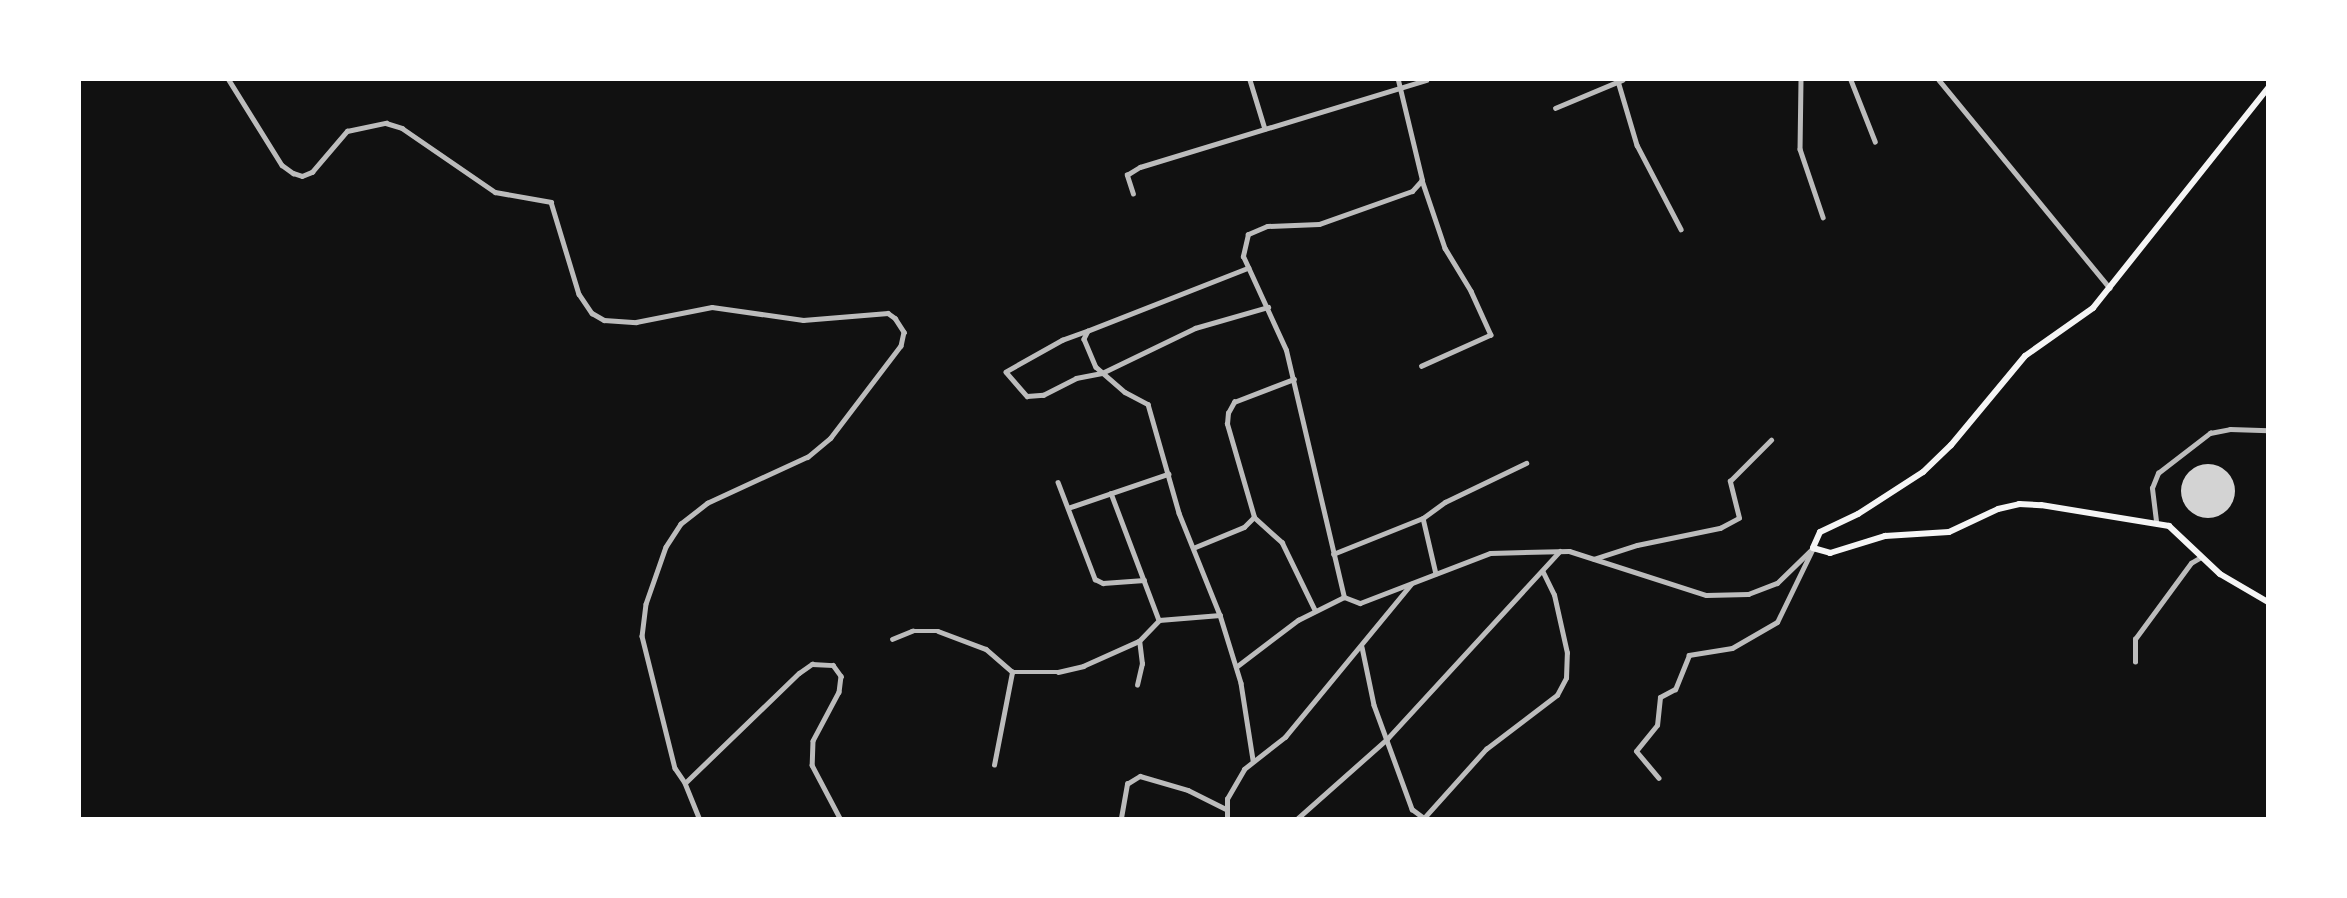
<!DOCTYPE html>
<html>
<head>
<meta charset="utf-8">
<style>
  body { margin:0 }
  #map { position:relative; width:2347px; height:898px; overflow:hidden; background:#111; font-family:Raleway,sans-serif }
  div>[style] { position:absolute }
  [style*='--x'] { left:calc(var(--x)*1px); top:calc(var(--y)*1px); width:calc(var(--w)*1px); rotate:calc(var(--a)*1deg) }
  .building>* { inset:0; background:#d3d3d3 }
  .round { border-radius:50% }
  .minor>* { height:4.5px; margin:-2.25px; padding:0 2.25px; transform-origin:2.25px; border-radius:2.25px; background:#bcbcbc }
  .tertiary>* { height:5px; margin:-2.5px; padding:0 2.5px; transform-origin:2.5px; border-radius:2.5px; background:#bcbcbc }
  .secondary>* { height:6px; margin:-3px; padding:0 3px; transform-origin:3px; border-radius:3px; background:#f5f5f5 }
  span { translate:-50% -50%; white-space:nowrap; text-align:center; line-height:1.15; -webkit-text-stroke:4.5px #fff; paint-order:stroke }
  .frame { position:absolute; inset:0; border:81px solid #fff; pointer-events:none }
</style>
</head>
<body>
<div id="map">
  <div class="building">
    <i class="round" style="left:2181px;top:464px;width:54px;height:54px"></i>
  </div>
  <div class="minor">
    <i style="--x:229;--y:80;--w:100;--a:58.1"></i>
    <i style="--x:282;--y:165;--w:14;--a:36"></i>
    <i style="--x:293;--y:173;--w:9;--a:18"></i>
    <i style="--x:302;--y:176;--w:11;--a:-22"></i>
    <i style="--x:312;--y:172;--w:54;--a:-49.5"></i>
    <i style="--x:347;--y:131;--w:40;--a:-12"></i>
    <i style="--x:386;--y:123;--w:17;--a:17"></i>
    <i style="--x:402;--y:128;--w:113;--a:34.5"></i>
    <i style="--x:495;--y:192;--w:57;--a:10.1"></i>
    <i style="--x:551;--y:202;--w:96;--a:73.1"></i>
    <i style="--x:579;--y:294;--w:23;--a:56"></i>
    <i style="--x:592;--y:313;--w:14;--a:30"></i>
    <i style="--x:604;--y:320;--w:32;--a:4"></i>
    <i style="--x:636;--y:322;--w:77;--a:-11.2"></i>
    <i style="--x:712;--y:307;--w:92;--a:8.1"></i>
    <i style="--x:803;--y:320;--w:85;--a:-4.7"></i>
    <i style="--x:888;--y:313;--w:9;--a:36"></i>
    <i style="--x:895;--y:318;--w:17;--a:57"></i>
    <i style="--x:904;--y:332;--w:14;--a:102"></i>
    <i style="--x:901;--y:346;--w:116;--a:127.3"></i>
    <i style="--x:831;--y:438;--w:30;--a:140"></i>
    <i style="--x:808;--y:457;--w:110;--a:155.3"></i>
    <i style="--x:708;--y:503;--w:34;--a:142"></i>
    <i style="--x:681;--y:524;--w:27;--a:123"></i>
    <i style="--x:666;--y:547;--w:60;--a:109.3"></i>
    <i style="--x:646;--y:604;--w:32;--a:97"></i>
    <i style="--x:642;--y:636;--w:136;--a:76"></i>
    <i style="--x:675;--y:768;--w:18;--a:56"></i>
    <i style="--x:685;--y:783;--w:158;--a:-44"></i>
    <i style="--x:799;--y:673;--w:16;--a:-35"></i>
    <i style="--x:812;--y:664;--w:21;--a:3"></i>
    <i style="--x:833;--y:665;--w:14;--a:54"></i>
    <i style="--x:841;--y:676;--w:16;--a:97"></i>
    <i style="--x:839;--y:692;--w:55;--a:118"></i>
    <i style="--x:813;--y:741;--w:24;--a:92"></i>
    <i style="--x:812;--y:765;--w:60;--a:62.2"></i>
    <i style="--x:1250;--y:80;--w:51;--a:73"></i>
    <i style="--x:1801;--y:80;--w:69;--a:90.8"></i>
    <i style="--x:1800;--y:149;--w:72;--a:71.3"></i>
    <i style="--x:1851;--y:80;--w:66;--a:68.5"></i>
    <i style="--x:1939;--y:80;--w:269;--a:50.6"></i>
    <i style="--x:1618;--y:81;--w:67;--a:73.5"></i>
    <i style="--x:1637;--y:145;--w:95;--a:62.4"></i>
    <i style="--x:1555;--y:108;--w:73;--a:-22.7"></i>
    <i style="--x:1422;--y:180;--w:72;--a:71.3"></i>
    <i style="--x:1445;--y:248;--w:50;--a:58.8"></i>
    <i style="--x:1471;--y:291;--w:48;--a:65.6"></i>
    <i style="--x:1491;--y:335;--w:76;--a:155.8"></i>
    <i style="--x:1133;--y:194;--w:20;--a:-108"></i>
    <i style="--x:1127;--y:175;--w:15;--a:-32"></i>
    <i style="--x:1140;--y:167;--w:299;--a:-16.9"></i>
    <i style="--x:1249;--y:268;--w:173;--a:158.6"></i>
    <i style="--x:1088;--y:331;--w:9;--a:117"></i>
    <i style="--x:1084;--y:339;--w:30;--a:67"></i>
    <i style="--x:1096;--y:367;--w:38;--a:41"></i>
    <i style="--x:1125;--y:392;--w:26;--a:28"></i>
    <i style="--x:1148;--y:404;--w:113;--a:74.1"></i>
    <i style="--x:1179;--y:513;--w:110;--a:68.1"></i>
    <i style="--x:1220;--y:615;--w:71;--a:72.8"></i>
    <i style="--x:1241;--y:683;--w:78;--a:81.1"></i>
    <i style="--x:1088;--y:331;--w:27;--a:160"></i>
    <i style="--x:1063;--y:340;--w:65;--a:150.7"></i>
    <i style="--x:1006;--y:372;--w:32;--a:49"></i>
    <i style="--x:1027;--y:396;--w:16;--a:-4"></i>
    <i style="--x:1043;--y:395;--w:37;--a:-27"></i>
    <i style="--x:1076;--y:378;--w:26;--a:-11"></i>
    <i style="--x:1102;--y:373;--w:103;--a:-25.8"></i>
    <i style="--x:1195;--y:328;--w:76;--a:-16"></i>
    <i style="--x:1058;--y:482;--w:104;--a:69.1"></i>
    <i style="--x:1095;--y:579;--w:9;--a:27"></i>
    <i style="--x:1103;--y:583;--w:41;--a:-4.2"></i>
    <i style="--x:1111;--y:493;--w:136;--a:69.3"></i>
    <i style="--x:1068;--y:508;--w:106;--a:-18.8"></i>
    <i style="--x:1254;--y:517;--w:38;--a:42"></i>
    <i style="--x:1282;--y:542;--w:76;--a:64.1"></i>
    <i style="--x:1423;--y:518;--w:27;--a:-36"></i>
    <i style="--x:1445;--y:502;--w:90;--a:-25.7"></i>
    <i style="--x:2156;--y:521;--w:33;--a:-97"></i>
    <i style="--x:2152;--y:488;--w:16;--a:-68"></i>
    <i style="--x:2158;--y:473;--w:66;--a:-37.6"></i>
    <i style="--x:2210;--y:433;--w:20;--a:-11"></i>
    <i style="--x:2230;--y:429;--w:38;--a:2"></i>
    <i style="--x:1193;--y:548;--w:55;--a:-22.4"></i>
    <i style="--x:1244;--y:527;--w:14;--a:-45"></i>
    <i style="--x:1254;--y:517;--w:97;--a:-106.2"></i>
    <i style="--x:1227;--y:424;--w:11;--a:-85"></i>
    <i style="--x:1228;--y:413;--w:13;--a:-61"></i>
    <i style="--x:1234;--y:402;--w:64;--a:-21"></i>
    <i style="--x:1333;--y:554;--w:97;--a:-21.8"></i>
    <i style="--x:1423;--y:518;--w:57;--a:76.9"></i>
    <i style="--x:1594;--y:559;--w:45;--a:-18"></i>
    <i style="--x:1637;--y:545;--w:85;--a:-11.6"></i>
    <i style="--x:1720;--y:528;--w:21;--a:-28"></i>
    <i style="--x:1739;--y:518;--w:38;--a:-104"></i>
    <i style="--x:1730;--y:481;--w:58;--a:-45"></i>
    <i style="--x:892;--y:639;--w:22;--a:-22"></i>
    <i style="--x:912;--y:631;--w:26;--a:0"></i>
    <i style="--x:938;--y:631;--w:51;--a:20.6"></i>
    <i style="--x:986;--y:649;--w:35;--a:41"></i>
    <i style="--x:1012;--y:672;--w:46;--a:0"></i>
    <i style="--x:1058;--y:672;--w:26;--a:-13"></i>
    <i style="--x:1083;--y:666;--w:61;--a:-24.1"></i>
    <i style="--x:1139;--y:641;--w:29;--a:-46"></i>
    <i style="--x:1159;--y:620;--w:61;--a:-4.7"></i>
    <i style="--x:1362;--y:647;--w:59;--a:78.3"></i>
    <i style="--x:1374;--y:705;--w:111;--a:69.9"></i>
    <i style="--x:1412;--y:809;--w:15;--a:37"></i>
    <i style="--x:1424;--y:818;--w:93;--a:-48.1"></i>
    <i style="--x:1486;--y:749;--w:89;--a:-37.3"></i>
    <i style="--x:1557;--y:695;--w:19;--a:-62"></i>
    <i style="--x:1566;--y:678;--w:25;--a:-88"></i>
    <i style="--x:1567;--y:653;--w:59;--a:-102.6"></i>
    <i style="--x:1554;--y:595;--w:25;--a:-116"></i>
    <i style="--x:2135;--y:662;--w:23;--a:-90"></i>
    <i style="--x:2135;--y:639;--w:94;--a:-53.6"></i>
    <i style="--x:2191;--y:563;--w:12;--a:-31"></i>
    <i style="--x:1236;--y:667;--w:78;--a:-37.2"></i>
    <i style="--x:1298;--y:620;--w:51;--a:-26.6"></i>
    <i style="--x:1137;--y:685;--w:22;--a:-77"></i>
    <i style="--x:1142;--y:664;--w:23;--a:-97"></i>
    <i style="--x:994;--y:765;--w:95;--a:-79"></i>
    <i style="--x:685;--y:783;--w:38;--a:68"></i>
    <i style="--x:1121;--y:818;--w:35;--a:-80"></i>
    <i style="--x:1127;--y:784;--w:15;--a:-32"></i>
    <i style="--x:1140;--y:776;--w:50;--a:16.3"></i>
    <i style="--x:1188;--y:790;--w:42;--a:26.6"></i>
    <i style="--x:1227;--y:818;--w:19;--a:-90"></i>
    <i style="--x:1227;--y:799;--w:34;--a:-60"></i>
    <i style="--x:1244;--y:769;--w:52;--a:-38"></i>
    <i style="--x:1285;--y:737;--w:198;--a:-50.5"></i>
    <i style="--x:1298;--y:818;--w:119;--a:-41.6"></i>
    <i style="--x:1387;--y:739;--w:255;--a:-47.4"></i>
  </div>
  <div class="tertiary">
    <i style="--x:1398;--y:80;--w:103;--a:76.5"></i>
    <i style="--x:1422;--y:180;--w:15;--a:132"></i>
    <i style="--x:1412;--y:191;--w:99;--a:160.5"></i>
    <i style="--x:1319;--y:224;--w:52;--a:177.8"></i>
    <i style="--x:1267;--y:226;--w:21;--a:157"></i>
    <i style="--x:1248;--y:234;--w:23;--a:103"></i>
    <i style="--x:1243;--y:256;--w:103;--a:65.4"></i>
    <i style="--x:1286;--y:350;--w:254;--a:76.8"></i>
    <i style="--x:1344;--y:597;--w:17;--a:21"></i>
    <i style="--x:1360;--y:603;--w:139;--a:-21"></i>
    <i style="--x:1490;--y:553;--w:79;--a:-1.5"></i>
    <i style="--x:1569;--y:551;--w:144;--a:17.8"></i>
    <i style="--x:1706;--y:595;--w:42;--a:-1.4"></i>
    <i style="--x:1748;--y:594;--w:31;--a:-21"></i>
    <i style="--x:1777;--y:583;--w:50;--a:-44.2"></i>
    <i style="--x:1813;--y:548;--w:82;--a:115.9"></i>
    <i style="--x:1777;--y:622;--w:52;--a:150"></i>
    <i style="--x:1732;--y:648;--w:44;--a:170.8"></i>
    <i style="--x:1689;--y:655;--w:37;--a:112"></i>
    <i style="--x:1675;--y:689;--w:17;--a:152"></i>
    <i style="--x:1660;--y:697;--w:28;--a:96"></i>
    <i style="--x:1657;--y:725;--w:33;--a:129"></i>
    <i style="--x:1636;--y:751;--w:35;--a:50"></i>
  </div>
  <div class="secondary">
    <i style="--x:2268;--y:88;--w:281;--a:128.5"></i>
    <i style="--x:2093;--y:308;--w:83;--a:144.8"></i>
    <i style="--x:2025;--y:356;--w:116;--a:129.7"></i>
    <i style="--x:1951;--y:445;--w:39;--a:136"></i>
    <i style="--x:1923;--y:472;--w:77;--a:147.1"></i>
    <i style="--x:1858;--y:514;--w:42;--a:154.7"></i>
    <i style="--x:1820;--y:532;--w:17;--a:114"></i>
    <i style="--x:1813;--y:548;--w:18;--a:16"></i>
    <i style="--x:1830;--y:553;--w:58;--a:-17.2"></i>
    <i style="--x:1885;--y:536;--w:64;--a:-3.6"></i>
    <i style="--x:1949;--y:532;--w:54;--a:-25.1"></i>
    <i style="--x:1998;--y:509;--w:22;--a:-13"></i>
    <i style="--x:2019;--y:504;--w:22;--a:3"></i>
    <i style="--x:2041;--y:505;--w:130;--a:9.3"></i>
    <i style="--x:2169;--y:526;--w:70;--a:43.3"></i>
    <i style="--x:2220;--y:574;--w:56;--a:30.3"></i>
  </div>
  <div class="frame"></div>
</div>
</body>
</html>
